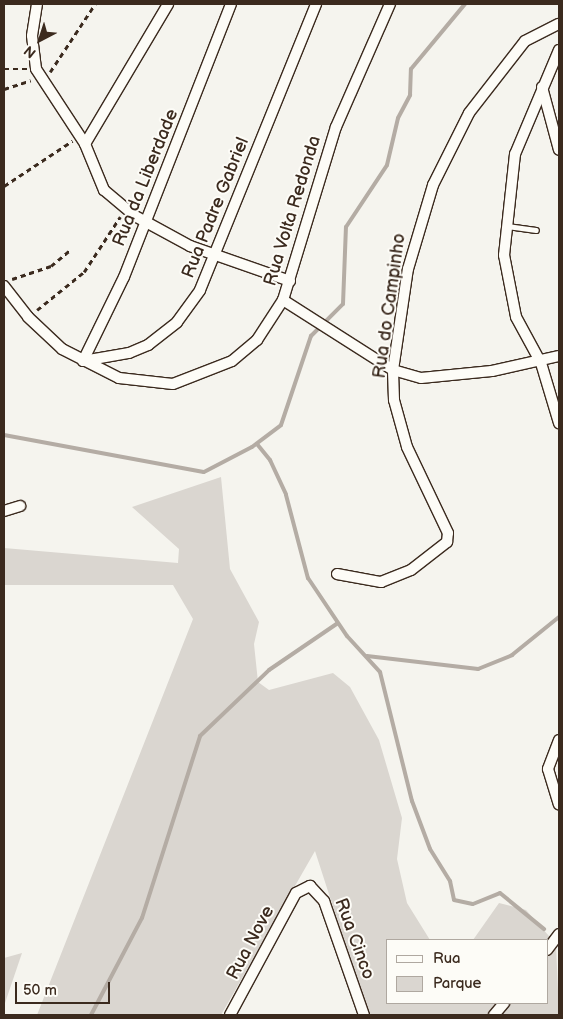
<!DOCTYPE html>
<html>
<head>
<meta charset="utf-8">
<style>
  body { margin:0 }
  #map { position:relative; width:563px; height:1019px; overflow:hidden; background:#f5f4ee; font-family:"Balsamiq Sans",sans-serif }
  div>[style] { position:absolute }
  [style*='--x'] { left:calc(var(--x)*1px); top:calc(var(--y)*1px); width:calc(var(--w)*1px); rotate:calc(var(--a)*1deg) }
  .green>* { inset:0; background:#dad6d0 }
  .stream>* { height:4px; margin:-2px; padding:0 2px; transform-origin:2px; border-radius:2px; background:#b4aca4 }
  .path>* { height:2.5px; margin-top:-1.25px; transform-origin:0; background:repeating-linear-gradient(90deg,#3b2a1e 0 5px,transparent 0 9px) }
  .roads { filter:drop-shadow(1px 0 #3b2a1e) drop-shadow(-1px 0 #3b2a1e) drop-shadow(0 1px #3b2a1e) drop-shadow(0 -1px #3b2a1e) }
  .service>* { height:5px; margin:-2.5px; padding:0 2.5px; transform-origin:2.5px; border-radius:2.5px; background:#fdfcf7 }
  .minor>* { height:10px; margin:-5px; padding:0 5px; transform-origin:5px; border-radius:5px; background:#fdfcf7 }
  span { translate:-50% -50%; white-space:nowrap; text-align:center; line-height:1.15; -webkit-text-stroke:4px #fdfcf7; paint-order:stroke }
  .street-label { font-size:18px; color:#3b2a1e }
  .frame { position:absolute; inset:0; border:5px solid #3b2a1e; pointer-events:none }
  .legend { position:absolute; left:386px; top:939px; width:162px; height:65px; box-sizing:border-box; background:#fdfcf7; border:1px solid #afa8a0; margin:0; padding:6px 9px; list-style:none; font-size:15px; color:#3b2a1e }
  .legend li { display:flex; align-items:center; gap:10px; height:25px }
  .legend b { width:25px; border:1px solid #afa8a0 }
  .north { position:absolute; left:15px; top:15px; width:50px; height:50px; -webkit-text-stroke:4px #fdfcf7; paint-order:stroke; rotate:220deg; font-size:14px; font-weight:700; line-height:20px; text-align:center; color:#3b2a1e }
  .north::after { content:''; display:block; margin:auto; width:18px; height:22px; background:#3b2a1e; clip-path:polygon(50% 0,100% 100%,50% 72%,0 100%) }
  .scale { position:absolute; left:15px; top:982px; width:95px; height:22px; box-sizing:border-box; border:2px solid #3b2a1e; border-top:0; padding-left:6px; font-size:15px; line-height:18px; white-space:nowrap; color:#3b2a1e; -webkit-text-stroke:4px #fdfcf7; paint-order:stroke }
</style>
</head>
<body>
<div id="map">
  <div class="green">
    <i style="clip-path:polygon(221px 477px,230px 569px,259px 622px,254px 644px,258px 682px,269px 690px,333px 673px,350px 687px,379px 740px,402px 818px,397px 859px,407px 903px,430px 940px,387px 940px,387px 1003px,547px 1003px,547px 940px,473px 940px,499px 903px,526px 910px,556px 944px,559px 1015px,368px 1015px,315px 851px,221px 1015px,37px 1015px,193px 619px,173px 585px,4px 585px,4px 548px,178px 563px,179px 549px,132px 507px)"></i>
    <i style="clip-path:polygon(22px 953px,4px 1006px,4px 958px)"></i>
  </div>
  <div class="stream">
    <i style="--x:4;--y:435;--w:203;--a:10.5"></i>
    <i style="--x:204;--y:472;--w:54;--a:-27.5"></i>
    <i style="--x:252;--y:447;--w:36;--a:-37"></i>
    <i style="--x:281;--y:425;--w:94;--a:-71.4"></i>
    <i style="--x:311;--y:336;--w:45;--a:-45"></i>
    <i style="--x:343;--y:304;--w:77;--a:-87.8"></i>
    <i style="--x:346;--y:227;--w:74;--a:-56.5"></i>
    <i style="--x:387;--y:165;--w:48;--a:-76.8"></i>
    <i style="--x:398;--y:118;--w:26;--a:-62"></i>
    <i style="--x:410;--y:95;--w:26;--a:-88"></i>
    <i style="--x:411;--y:69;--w:85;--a:-50.3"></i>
    <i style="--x:257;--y:444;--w:21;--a:51"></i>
    <i style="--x:270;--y:460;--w:38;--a:65"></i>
    <i style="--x:286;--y:495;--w:86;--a:75.2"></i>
    <i style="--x:308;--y:578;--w:70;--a:56.1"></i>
    <i style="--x:347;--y:636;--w:49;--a:47.5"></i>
    <i style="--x:380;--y:672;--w:133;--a:76.1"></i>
    <i style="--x:412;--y:801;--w:51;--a:69.4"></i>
    <i style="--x:430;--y:849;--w:38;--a:58"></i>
    <i style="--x:450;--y:881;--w:19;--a:78"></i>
    <i style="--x:454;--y:900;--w:19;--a:12"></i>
    <i style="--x:473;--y:904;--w:29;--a:-22"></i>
    <i style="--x:500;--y:893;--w:57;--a:39.3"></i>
    <i style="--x:367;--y:656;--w:112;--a:6.7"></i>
    <i style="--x:478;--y:669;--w:37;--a:-22"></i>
    <i style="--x:512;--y:655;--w:60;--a:-39"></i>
    <i style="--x:91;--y:1015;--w:110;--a:-62.3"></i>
    <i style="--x:142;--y:918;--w:191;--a:-72.3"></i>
    <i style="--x:200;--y:736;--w:95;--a:-43.7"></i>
    <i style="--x:269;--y:670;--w:83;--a:-34.3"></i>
  </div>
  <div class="path">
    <i style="--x:4;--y:69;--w:23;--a:0"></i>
    <i style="--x:50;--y:72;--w:82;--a:-56.5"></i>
    <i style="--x:4;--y:89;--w:28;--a:-18"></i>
    <i style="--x:4;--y:186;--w:82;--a:-33.5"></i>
    <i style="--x:12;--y:279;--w:41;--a:-18.4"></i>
    <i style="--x:51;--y:266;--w:26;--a:-40"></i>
    <i style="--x:37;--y:310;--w:60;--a:-39"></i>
    <i style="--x:84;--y:272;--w:66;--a:-56.8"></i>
  </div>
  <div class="roads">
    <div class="service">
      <i style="--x:507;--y:226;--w:29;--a:8"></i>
    </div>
    <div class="minor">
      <i style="--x:37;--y:4;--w:32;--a:99"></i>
      <i style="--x:32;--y:36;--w:33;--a:83"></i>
      <i style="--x:36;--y:69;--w:90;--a:56.8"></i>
      <i style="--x:85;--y:144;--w:50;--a:67.6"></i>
      <i style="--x:104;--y:190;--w:40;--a:40"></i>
      <i style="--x:135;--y:216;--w:63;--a:28.6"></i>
      <i style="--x:190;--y:246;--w:106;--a:19.3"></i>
      <i style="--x:559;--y:50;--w:113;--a:112.9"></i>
      <i style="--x:515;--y:154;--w:102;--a:96.2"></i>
      <i style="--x:504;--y:255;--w:63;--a:79"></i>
      <i style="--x:516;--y:317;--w:52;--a:61.5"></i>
      <i style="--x:541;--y:363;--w:63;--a:73.3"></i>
      <i style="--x:542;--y:87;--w:65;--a:74.9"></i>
      <i style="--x:85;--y:144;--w:163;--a:-59.3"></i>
      <i style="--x:4;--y:286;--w:39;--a:52"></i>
      <i style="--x:28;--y:317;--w:47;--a:43.3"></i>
      <i style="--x:62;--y:349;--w:64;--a:27"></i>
      <i style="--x:119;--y:378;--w:54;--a:6.3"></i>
      <i style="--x:173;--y:384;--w:63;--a:-21.3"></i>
      <i style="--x:232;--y:361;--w:33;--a:-40"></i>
      <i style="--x:257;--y:340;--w:48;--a:-57"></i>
      <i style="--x:283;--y:300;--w:181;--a:-73"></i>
      <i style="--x:336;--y:127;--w:134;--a:-66.3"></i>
      <i style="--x:283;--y:300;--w:130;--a:32.5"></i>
      <i style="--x:393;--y:370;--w:29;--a:16"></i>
      <i style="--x:421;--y:378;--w:71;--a:-5.6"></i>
      <i style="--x:492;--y:371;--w:69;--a:-12.6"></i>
      <i style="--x:83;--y:361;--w:47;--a:-9.9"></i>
      <i style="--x:129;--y:353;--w:21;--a:-23"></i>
      <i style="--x:148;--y:345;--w:37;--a:-38"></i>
      <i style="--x:177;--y:322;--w:39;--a:-54"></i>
      <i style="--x:200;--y:290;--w:309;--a:-67.9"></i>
      <i style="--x:83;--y:361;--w:93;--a:-64"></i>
      <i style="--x:124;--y:277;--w:293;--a:-68.6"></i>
      <i style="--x:4;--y:511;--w:17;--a:-17"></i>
      <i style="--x:337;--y:574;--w:45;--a:10.3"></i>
      <i style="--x:381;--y:582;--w:32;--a:-22"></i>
      <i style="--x:411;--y:570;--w:46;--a:-37.9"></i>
      <i style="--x:447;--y:542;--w:9;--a:-84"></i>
      <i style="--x:448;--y:533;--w:95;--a:-115.5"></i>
      <i style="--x:407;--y:447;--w:49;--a:-105.5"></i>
      <i style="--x:394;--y:400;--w:30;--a:-92"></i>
      <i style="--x:393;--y:370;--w:102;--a:-81.6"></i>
      <i style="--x:408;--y:269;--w:88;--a:-73.4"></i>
      <i style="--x:433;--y:185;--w:80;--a:-63.4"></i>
      <i style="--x:469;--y:113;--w:91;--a:-52.1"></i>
      <i style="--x:525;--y:41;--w:38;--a:-27"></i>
      <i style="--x:559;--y:740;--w:31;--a:111"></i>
      <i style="--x:548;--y:769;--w:37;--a:73"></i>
      <i style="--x:547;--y:950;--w:20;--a:-53"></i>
      <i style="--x:230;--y:1015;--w:139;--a:-61.6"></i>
      <i style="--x:296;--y:893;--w:16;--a:-27"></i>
      <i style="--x:310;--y:886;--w:21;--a:47"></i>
      <i style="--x:324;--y:901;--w:121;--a:70.7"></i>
      <i style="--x:494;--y:1015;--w:16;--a:-50"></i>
    </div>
  </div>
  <div class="street-label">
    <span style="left:146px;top:178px;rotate:-68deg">Rua da Liberdade</span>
    <span style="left:216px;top:208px;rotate:-68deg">Rua Padre Gabriel</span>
    <span style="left:293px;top:211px;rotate:-73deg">Rua Volta Redonda</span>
    <span style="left:390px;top:306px;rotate:-82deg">Rua do Campinho</span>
    <span style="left:354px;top:939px;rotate:70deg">Rua Cinco</span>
    <span style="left:251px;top:943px;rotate:-62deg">Rua Nove</span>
  </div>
  <div class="frame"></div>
  <ul class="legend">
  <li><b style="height:6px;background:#fdfcf7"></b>Rua</li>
  <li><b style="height:14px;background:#dad6d0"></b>Parque</li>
  </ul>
  <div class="north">N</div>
  <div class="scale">50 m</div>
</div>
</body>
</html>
